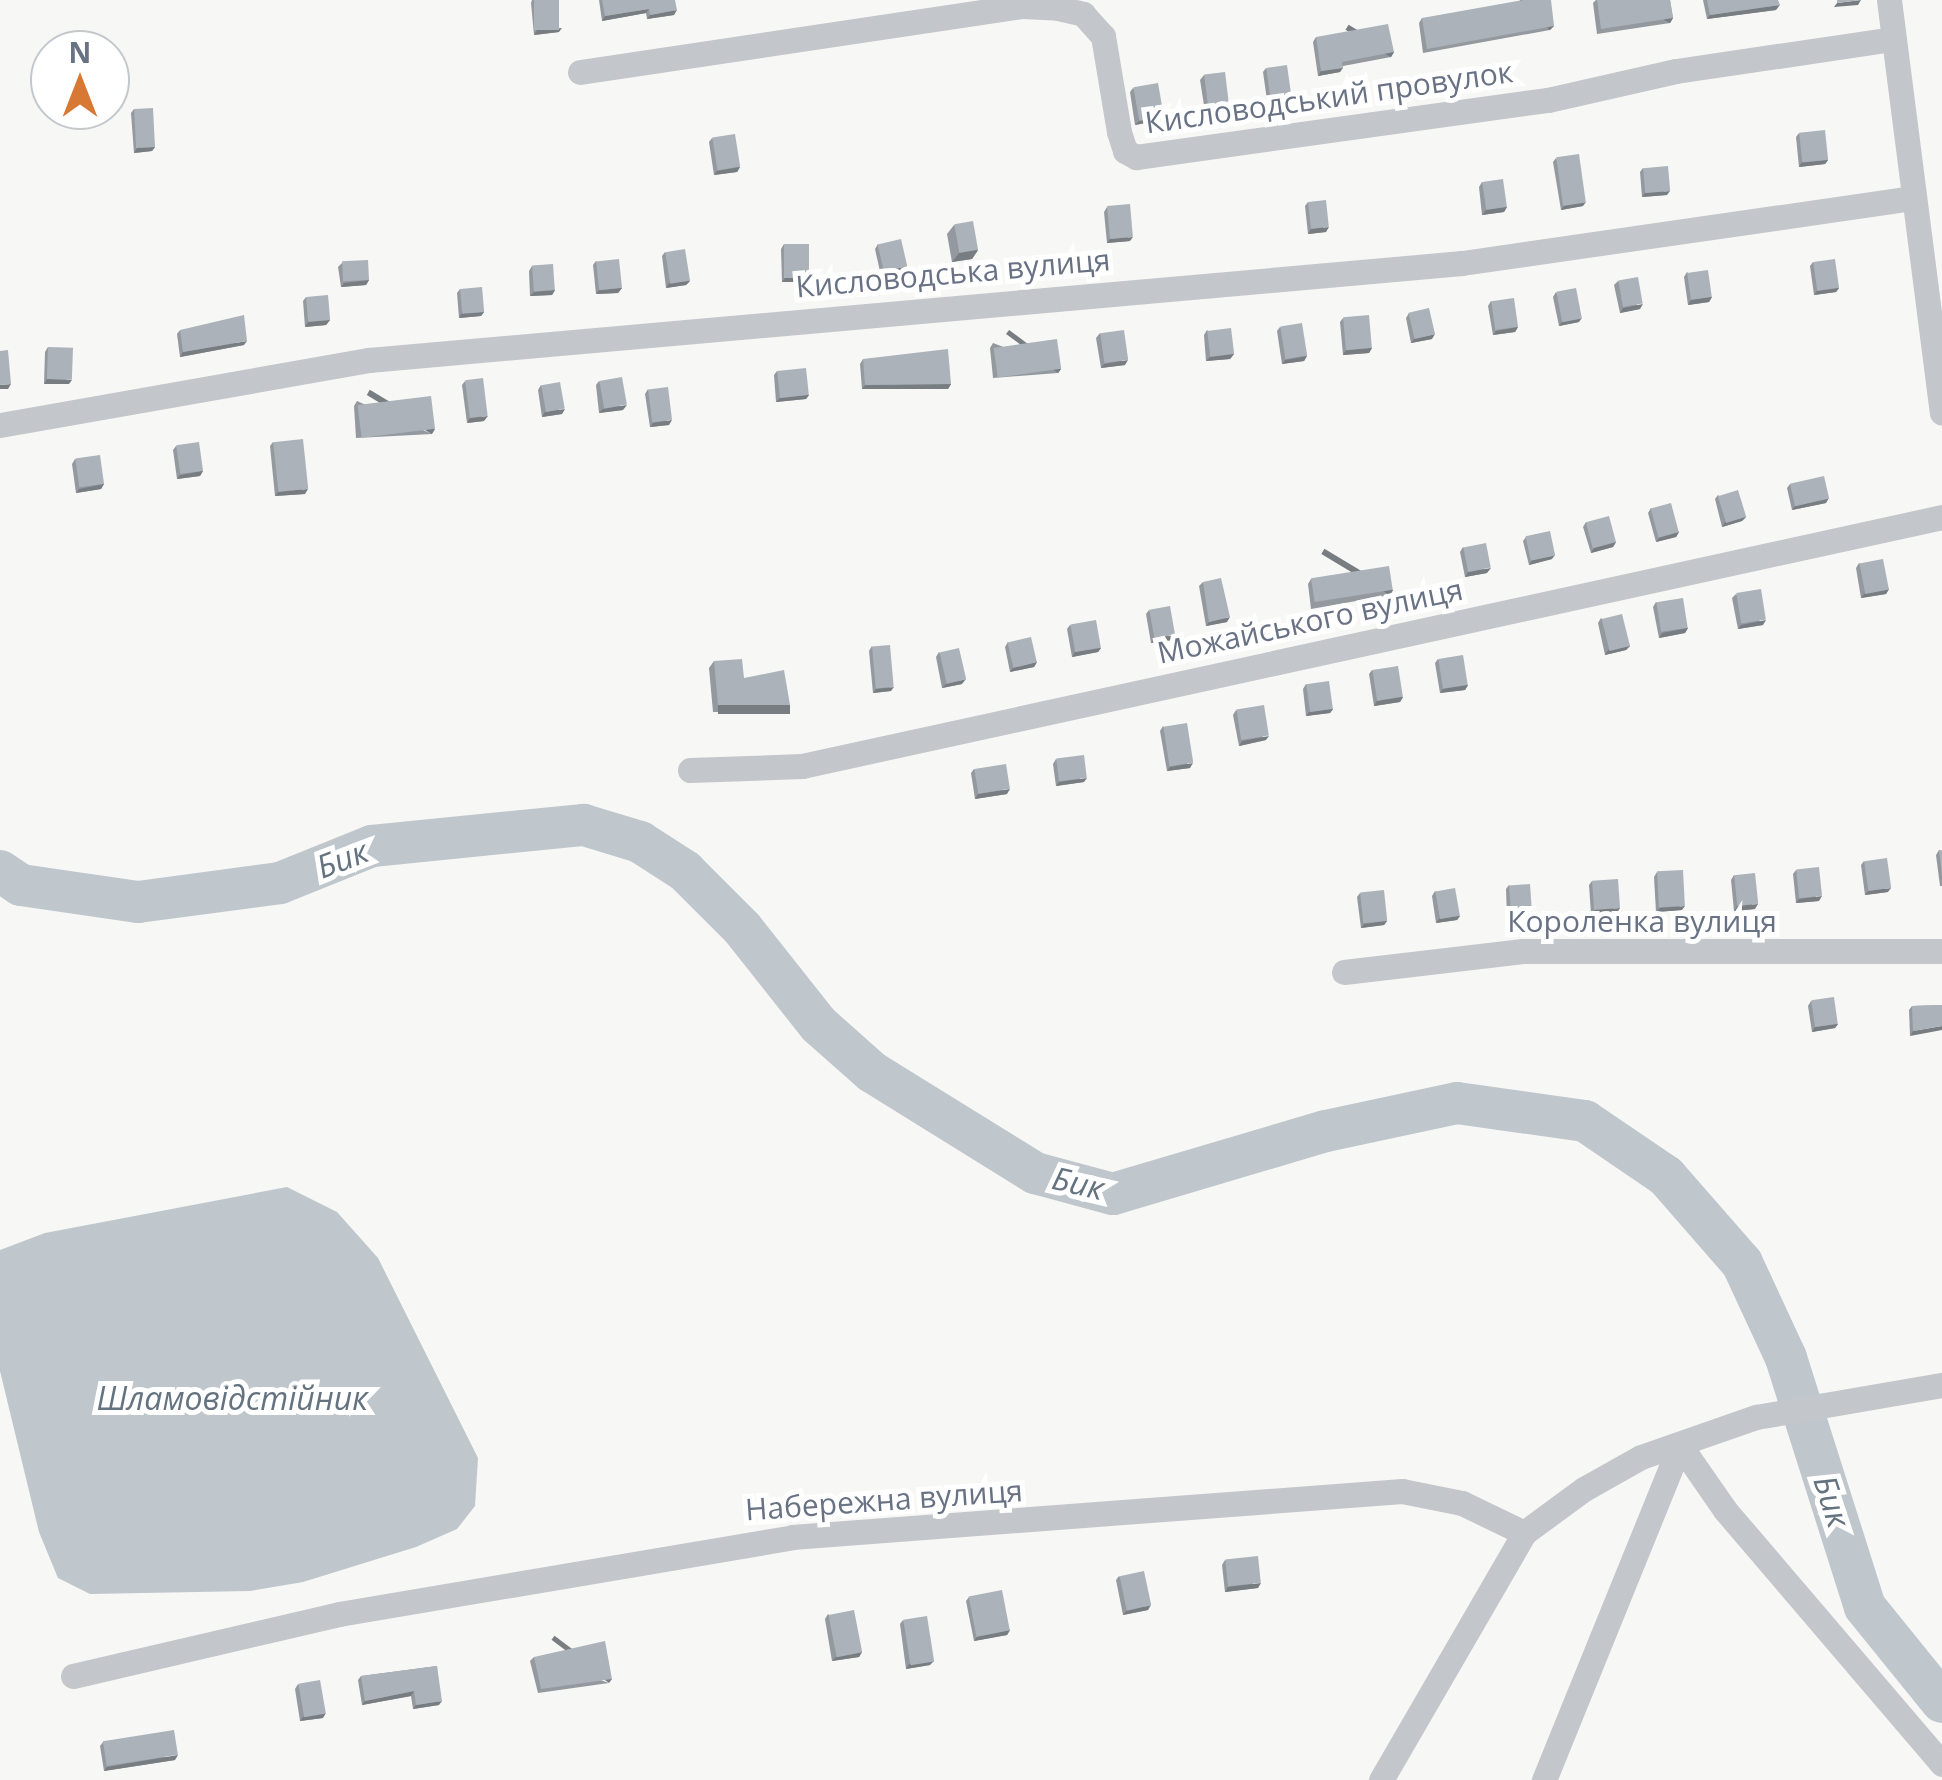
<!DOCTYPE html>
<html>
<head>
<meta charset="utf-8">
<style>
  body { margin:0 }
  #map { position:relative; width:1942px; height:1780px; overflow:hidden; background:#f7f7f5; font-family:"Open Sans",sans-serif }
  div>[style] { position:absolute }
  [style*='--x'] { left:calc(var(--x)*1px); top:calc(var(--y)*1px); width:calc(var(--w)*1px); rotate:calc(var(--a)*1deg) }
  .water>* { inset:0; background:#bfc6cc }
  .river>* { height:42px; margin:-21px; padding:0 21px; transform-origin:21px; border-radius:21px; background:#bfc6cc }
  .street>* { height:25px; margin:-12.5px; padding:0 12.5px; transform-origin:12.5px; border-radius:12.5px; background:#c3c6ca }
  .wall>* { inset:0; background:#94999f }
  .shaded-wall>* { inset:0; background:#787d82; transform-origin:0 0 }
  .building>* { inset:0; background:#acb2b9; transform-origin:0 0 }
  span { translate:-50% -50%; white-space:nowrap; text-align:center; line-height:1.15; -webkit-text-stroke:10px #fff; paint-order:stroke }
  .street-label { font-size:30px; color:#687284 }
  .water-label { font-size:32px; color:#64737f; font-style:italic }
  .north { position:absolute; left:30px; top:30px; width:100px; height:100px; box-sizing:border-box; background:#fff; border:2px solid #c3c7ce; border-radius:50%; rotate:0deg; font-size:28px; font-weight:700; line-height:40px; text-align:center; color:#687284 }
  .north::after { content:''; display:block; margin:auto; width:35px; height:45px; background:#d77935; clip-path:polygon(50% 0,100% 100%,50% 72%,0 100%) }
</style>
</head>
<body>
<div id="map">
  <div class="water">
    <i style="clip-path:polygon(287px 1187px,337px 1212px,378px 1258px,478px 1458px,475px 1506px,457px 1529px,416px 1547px,303px 1582px,250px 1591px,90px 1594px,58px 1578px,39px 1532px,0 1371px,0 1250px,45px 1233px)"></i>
  </div>
  <div class="river">
    <i style="--x:0;--y:871;--w:25;--a:34"></i>
    <i style="--x:21;--y:885;--w:118;--a:8.3"></i>
    <i style="--x:138;--y:902;--w:143;--a:-7.6"></i>
    <i style="--x:280;--y:883;--w:99;--a:-21.9"></i>
    <i style="--x:372;--y:846;--w:213;--a:-5.7"></i>
    <i style="--x:584;--y:825;--w:59;--a:16.9"></i>
    <i style="--x:640;--y:842;--w:54;--a:32.8"></i>
    <i style="--x:685;--y:871;--w:81;--a:45"></i>
    <i style="--x:742;--y:928;--w:124;--a:51.6"></i>
    <i style="--x:819;--y:1025;--w:71;--a:41.6"></i>
    <i style="--x:872;--y:1072;--w:192;--a:31.8"></i>
    <i style="--x:1035;--y:1173;--w:81;--a:15.1"></i>
    <i style="--x:1113;--y:1194;--w:222;--a:-16.5"></i>
    <i style="--x:1326;--y:1131;--w:134;--a:-12.1"></i>
    <i style="--x:1457;--y:1103;--w:129;--a:8"></i>
    <i style="--x:1585;--y:1121;--w:98;--a:34.2"></i>
    <i style="--x:1666;--y:1176;--w:116;--a:48.9"></i>
    <i style="--x:1742;--y:1263;--w:105;--a:65.1"></i>
    <i style="--x:1786;--y:1358;--w:261;--a:72.4"></i>
    <i style="--x:1865;--y:1607;--w:122;--a:51"></i>
  </div>
  <div class="street">
    <i style="--x:1889;--y:0;--w:416;--a:82.7"></i>
    <i style="--x:580;--y:72;--w:448;--a:-8.5"></i>
    <i style="--x:1023;--y:6;--w:35;--a:3"></i>
    <i style="--x:1058;--y:8;--w:26;--a:13"></i>
    <i style="--x:1083;--y:14;--w:30;--a:48"></i>
    <i style="--x:1103;--y:36;--w:97;--a:80.5"></i>
    <i style="--x:1119;--y:132;--w:20;--a:72"></i>
    <i style="--x:1125;--y:151;--w:13;--a:29"></i>
    <i style="--x:1136;--y:157;--w:416;--a:-7.9"></i>
    <i style="--x:1548;--y:100;--w:131;--a:-12.8"></i>
    <i style="--x:1676;--y:71;--w:219;--a:-8.4"></i>
    <i style="--x:0;--y:425;--w:375;--a:-10"></i>
    <i style="--x:369;--y:360;--w:1097;--a:-5.07"></i>
    <i style="--x:1462;--y:263;--w:456;--a:-8.2"></i>
    <i style="--x:690;--y:770;--w:112;--a:-2"></i>
    <i style="--x:802;--y:766;--w:1167;--a:-12.32"></i>
    <i style="--x:1344;--y:972;--w:180;--a:-6.7"></i>
    <i style="--x:1523;--y:951;--w:419;--a:0"></i>
    <i style="--x:1680;--y:1445;--w:79;--a:55.3"></i>
    <i style="--x:1725;--y:1510;--w:334;--a:49.5"></i>
    <i style="--x:73;--y:1676;--w:273;--a:-13.1"></i>
    <i style="--x:339;--y:1614;--w:459;--a:-9.6"></i>
    <i style="--x:792;--y:1537;--w:612;--a:-4.31"></i>
    <i style="--x:1402;--y:1491;--w:61;--a:11.3"></i>
    <i style="--x:1462;--y:1503;--w:69;--a:25.8"></i>
    <i style="--x:1381;--y:1780;--w:285;--a:-59.9"></i>
    <i style="--x:1524;--y:1533;--w:74;--a:-36.3"></i>
    <i style="--x:1584;--y:1489;--w:65;--a:-29.3"></i>
    <i style="--x:1641;--y:1457;--w:122;--a:-19.2"></i>
    <i style="--x:1756;--y:1417;--w:189;--a:-9.8"></i>
    <i style="--x:1544;--y:1780;--w:362;--a:-67.9"></i>
  </div>
  <div class="wall">
    <i style="clip-path:polygon(532px 0,559px 0,559px 32px,534px 35px,531px 3px)"></i>
    <i style="clip-path:polygon(599px 0,675px 0,674px 15px,647px 19px,646px 13px,602px 21px)"></i>
    <i style="clip-path:polygon(1596px 0,1670px 0,1673px 18px,1670px 23px,1597px 34px,1593px 3px)"></i>
    <i style="clip-path:polygon(1703px 0,1778px 0,1776px 10px,1707px 19px)"></i>
    <i style="clip-path:polygon(1422px 18px,1554px 26px,1550px 30px,1423px 53px,1419px 23px)"></i>
    <i style="clip-path:polygon(1316px 37px,1394px 52px,1391px 57px,1343px 66px,1340px 72px,1318px 76px,1313px 42px)"></i>
    <i style="clip-path:polygon(1266px 68px,1287px 98px,1267px 100px,1263px 72px)"></i>
    <i style="clip-path:polygon(1204px 75px,1230px 110px,1227px 115px,1206px 118px,1200px 80px)"></i>
    <i style="clip-path:polygon(1133px 88px,1164px 116px,1161px 120px,1135px 125px,1130px 92px)"></i>
    <i style="clip-path:polygon(134px 109px,155px 147px,152px 151px,134px 153px,131px 113px)"></i>
    <i style="clip-path:polygon(1799px 133px,1828px 160px,1825px 164px,1799px 167px,1796px 137px)"></i>
    <i style="clip-path:polygon(712px 138px,740px 167px,737px 172px,714px 175px,709px 142px)"></i>
    <i style="clip-path:polygon(1556px 158px,1583px 206px,1561px 210px,1553px 162px)"></i>
    <i style="clip-path:polygon(1643px 168px,1667px 195px,1642px 197px,1640px 172px)"></i>
    <i style="clip-path:polygon(1482px 182px,1507px 207px,1504px 212px,1482px 215px,1479px 187px)"></i>
    <i style="clip-path:polygon(1308px 202px,1326px 232px,1308px 234px,1305px 206px)"></i>
    <i style="clip-path:polygon(1107px 207px,1130px 241px,1107px 243px,1104px 212px)"></i>
    <i style="clip-path:polygon(954px 225px,978px 250px,972px 259px,952px 262px,947px 234px)"></i>
    <i style="clip-path:polygon(784px 244px,807px 282px,782px 282px,781px 249px)"></i>
    <i style="clip-path:polygon(878px 244px,904px 271px,881px 276px,875px 249px)"></i>
    <i style="clip-path:polygon(665px 252px,690px 281px,686px 285px,666px 288px,662px 256px)"></i>
    <i style="clip-path:polygon(596px 261px,622px 288px,618px 293px,596px 294px,593px 265px)"></i>
    <i style="clip-path:polygon(1813px 262px,1839px 288px,1836px 292px,1814px 295px,1810px 266px)"></i>
    <i style="clip-path:polygon(342px 263px,369px 280px,366px 285px,341px 287px,338px 267px)"></i>
    <i style="clip-path:polygon(532px 266px,555px 290px,552px 295px,530px 296px,529px 271px)"></i>
    <i style="clip-path:polygon(1687px 272px,1712px 297px,1709px 302px,1688px 305px,1684px 277px)"></i>
    <i style="clip-path:polygon(1618px 281px,1640px 309px,1620px 313px,1614px 285px)"></i>
    <i style="clip-path:polygon(460px 289px,484px 312px,481px 316px,459px 318px,457px 293px)"></i>
    <i style="clip-path:polygon(1556px 292px,1579px 322px,1559px 326px,1553px 297px)"></i>
    <i style="clip-path:polygon(306px 297px,330px 320px,326px 325px,305px 327px,303px 301px)"></i>
    <i style="clip-path:polygon(1491px 301px,1518px 327px,1515px 332px,1493px 335px,1488px 306px)"></i>
    <i style="clip-path:polygon(1409px 313px,1432px 339px,1411px 343px,1406px 318px)"></i>
    <i style="clip-path:polygon(1343px 318px,1372px 348px,1369px 353px,1343px 355px,1340px 322px)"></i>
    <i style="clip-path:polygon(1280px 327px,1307px 356px,1304px 361px,1282px 364px,1277px 331px)"></i>
    <i style="clip-path:polygon(180px 330px,244px 345px,180px 357px,177px 334px)"></i>
    <i style="clip-path:polygon(1207px 330px,1234px 354px,1230px 359px,1206px 361px,1204px 335px)"></i>
    <i style="clip-path:polygon(1100px 333px,1125px 365px,1101px 368px,1096px 338px)"></i>
    <i style="clip-path:polygon(993px 343px,1061px 369px,1058px 373px,993px 378px,990px 348px)"></i>
    <i style="clip-path:polygon(48px 347px,69px 384px,44px 384px,45px 352px)"></i>
    <i style="clip-path:polygon(863px 359px,951px 384px,948px 389px,862px 389px,860px 364px)"></i>
    <i style="clip-path:polygon(777px 371px,809px 395px,806px 399px,776px 402px,774px 375px)"></i>
    <i style="clip-path:polygon(465px 381px,484px 421px,467px 423px,462px 385px)"></i>
    <i style="clip-path:polygon(599px 381px,623px 410px,599px 413px,596px 385px)"></i>
    <i style="clip-path:polygon(541px 385px,562px 414px,542px 417px,538px 390px)"></i>
    <i style="clip-path:polygon(648px 389px,669px 425px,650px 427px,645px 394px)"></i>
    <i style="clip-path:polygon(357px 401px,432px 434px,356px 438px,354px 406px)"></i>
    <i style="clip-path:polygon(273px 442px,305px 494px,275px 496px,270px 446px)"></i>
    <i style="clip-path:polygon(176px 446px,203px 471px,200px 476px,177px 479px,173px 450px)"></i>
    <i style="clip-path:polygon(75px 459px,104px 484px,101px 489px,76px 493px,72px 464px)"></i>
    <i style="clip-path:polygon(1790px 484px,1826px 503px,1792px 510px,1787px 488px)"></i>
    <i style="clip-path:polygon(1718px 495px,1746px 517px,1742px 521px,1722px 527px,1715px 499px)"></i>
    <i style="clip-path:polygon(1651px 508px,1679px 532px,1676px 537px,1656px 542px,1648px 513px)"></i>
    <i style="clip-path:polygon(1586px 522px,1616px 542px,1613px 547px,1591px 553px,1583px 527px)"></i>
    <i style="clip-path:polygon(1526px 537px,1552px 559px,1529px 565px,1523px 541px)"></i>
    <i style="clip-path:polygon(1463px 547px,1487px 573px,1465px 577px,1460px 552px)"></i>
    <i style="clip-path:polygon(1859px 563px,1889px 589px,1886px 594px,1861px 598px,1856px 568px)"></i>
    <i style="clip-path:polygon(1311px 579px,1393px 590px,1390px 595px,1311px 609px,1308px 584px)"></i>
    <i style="clip-path:polygon(1203px 582px,1227px 622px,1206px 626px,1199px 586px)"></i>
    <i style="clip-path:polygon(1736px 594px,1763px 625px,1738px 629px,1732px 598px)"></i>
    <i style="clip-path:polygon(1656px 602px,1688px 628px,1685px 633px,1659px 638px,1653px 607px)"></i>
    <i style="clip-path:polygon(1149px 610px,1172px 640px,1151px 643px,1146px 614px)"></i>
    <i style="clip-path:polygon(1601px 618px,1630px 646px,1626px 650px,1605px 655px,1598px 623px)"></i>
    <i style="clip-path:polygon(1070px 625px,1101px 648px,1098px 652px,1072px 657px,1067px 629px)"></i>
    <i style="clip-path:polygon(1008px 642px,1037px 662px,1034px 667px,1010px 672px,1005px 647px)"></i>
    <i style="clip-path:polygon(872px 646px,891px 691px,873px 693px,869px 651px)"></i>
    <i style="clip-path:polygon(939px 652px,962px 684px,942px 688px,936px 657px)"></i>
    <i style="clip-path:polygon(1438px 659px,1468px 685px,1465px 690px,1440px 693px,1435px 663px)"></i>
    <i style="clip-path:polygon(714px 661px,744px 678px,785px 712px,713px 712px,709px 668px)"></i>
    <i style="clip-path:polygon(1372px 670px,1403px 697px,1400px 702px,1374px 706px,1369px 674px)"></i>
    <i style="clip-path:polygon(1306px 684px,1333px 709px,1330px 713px,1306px 716px,1303px 689px)"></i>
    <i style="clip-path:polygon(1236px 710px,1266px 740px,1239px 746px,1233px 715px)"></i>
    <i style="clip-path:polygon(1163px 726px,1190px 768px,1167px 771px,1160px 731px)"></i>
    <i style="clip-path:polygon(1056px 759px,1084px 782px,1056px 786px,1053px 764px)"></i>
    <i style="clip-path:polygon(974px 769px,1007px 794px,975px 799px,971px 773px)"></i>
    <i style="clip-path:polygon(1939px 850px,1942px 850px,1942px 886px,1940px 886px,1936px 855px)"></i>
    <i style="clip-path:polygon(1864px 861px,1888px 892px,1865px 895px,1861px 865px)"></i>
    <i style="clip-path:polygon(1796px 870px,1819px 901px,1796px 903px,1793px 874px)"></i>
    <i style="clip-path:polygon(1657px 872px,1682px 910px,1656px 912px,1654px 877px)"></i>
    <i style="clip-path:polygon(1734px 875px,1755px 909px,1734px 911px,1731px 880px)"></i>
    <i style="clip-path:polygon(1592px 881px,1617px 913px,1591px 914px,1589px 885px)"></i>
    <i style="clip-path:polygon(1509px 885px,1532px 911px,1528px 916px,1507px 917px,1506px 889px)"></i>
    <i style="clip-path:polygon(1435px 891px,1460px 916px,1457px 920px,1436px 923px,1432px 896px)"></i>
    <i style="clip-path:polygon(1360px 893px,1387px 921px,1384px 925px,1361px 928px,1357px 897px)"></i>
    <i style="clip-path:polygon(1811px 1001px,1838px 1024px,1835px 1028px,1812px 1032px,1808px 1006px)"></i>
    <i style="clip-path:polygon(1942px 1005px,1910px 1036px,1909px 1010px,1912px 1006px)"></i>
    <i style="clip-path:polygon(1225px 1560px,1258px 1588px,1225px 1592px,1222px 1565px)"></i>
    <i style="clip-path:polygon(1119px 1576px,1148px 1610px,1123px 1615px,1116px 1580px)"></i>
    <i style="clip-path:polygon(969px 1597px,1010px 1630px,1007px 1635px,974px 1641px,966px 1601px)"></i>
    <i style="clip-path:polygon(828px 1614px,862px 1652px,859px 1657px,832px 1661px,825px 1619px)"></i>
    <i style="clip-path:polygon(903px 1620px,930px 1665px,906px 1669px,900px 1624px)"></i>
    <i style="clip-path:polygon(534px 1657px,609px 1683px,538px 1693px,530px 1661px)"></i>
    <i style="clip-path:polygon(437px 1666px,439px 1705px,413px 1709px,411px 1696px,362px 1705px,358px 1680px,361px 1676px)"></i>
    <i style="clip-path:polygon(298px 1684px,323px 1718px,300px 1721px,295px 1689px)"></i>
    <i style="clip-path:polygon(103px 1742px,175px 1760px,104px 1771px,100px 1746px)"></i>
  </div>
  <div class="shaded-wall">
    <i style="clip-path:polygon(1861px 0,1858px 5px,1834px 7px,1837px 3px)"></i>
    <i style="clip-path:polygon(1780px 5px,1776px 10px,1707px 19px,1710px 15px)"></i>
    <i style="clip-path:polygon(649px 9px,646px 13px,602px 21px,605px 16px)"></i>
    <i style="clip-path:polygon(677px 10px,674px 15px,647px 19px,650px 15px)"></i>
    <i style="left:1673px;top:18px;width:6px;height:73px;rotate:121deg"></i>
    <i style="left:1554px;top:26px;width:6px;height:129px;rotate:135deg"></i>
    <i style="clip-path:polygon(562px 28px,559px 32px,534px 35px,537px 30px)"></i>
    <i style="left:1394px;top:52px;width:6px;height:53px;rotate:121deg"></i>
    <i style="clip-path:polygon(1343px 68px,1340px 72px,1318px 76px,1321px 71px)"></i>
    <i style="clip-path:polygon(1291px 93px,1287px 98px,1267px 100px,1270px 96px)"></i>
    <i style="clip-path:polygon(1230px 110px,1227px 115px,1206px 118px,1209px 114px)"></i>
    <i style="clip-path:polygon(1164px 116px,1161px 120px,1135px 125px,1139px 121px)"></i>
    <i style="clip-path:polygon(155px 147px,152px 151px,134px 153px,137px 148px)"></i>
    <i style="clip-path:polygon(1828px 160px,1825px 164px,1799px 167px,1802px 162px)"></i>
    <i style="clip-path:polygon(740px 167px,737px 172px,714px 175px,717px 171px)"></i>
    <i style="clip-path:polygon(1670px 191px,1667px 195px,1642px 197px,1645px 193px)"></i>
    <i style="clip-path:polygon(1586px 202px,1583px 206px,1561px 210px,1564px 206px)"></i>
    <i style="clip-path:polygon(1507px 207px,1504px 212px,1482px 215px,1486px 210px)"></i>
    <i style="clip-path:polygon(1329px 227px,1326px 232px,1308px 234px,1311px 229px)"></i>
    <i style="clip-path:polygon(1133px 237px,1130px 241px,1107px 243px,1110px 239px)"></i>
    <i style="clip-path:polygon(978px 250px,972px 259px,952px 262px,959px 253px)"></i>
    <i style="clip-path:polygon(907px 266px,904px 271px,881px 276px,884px 272px)"></i>
    <i style="clip-path:polygon(810px 277px,807px 282px,782px 282px,785px 278px)"></i>
    <i style="clip-path:polygon(369px 280px,366px 285px,341px 287px,344px 283px)"></i>
    <i style="clip-path:polygon(690px 281px,686px 285px,666px 288px,669px 283px)"></i>
    <i style="clip-path:polygon(622px 288px,618px 293px,596px 294px,599px 290px)"></i>
    <i style="clip-path:polygon(1839px 288px,1836px 292px,1814px 295px,1817px 291px)"></i>
    <i style="clip-path:polygon(555px 290px,552px 295px,530px 296px,534px 292px)"></i>
    <i style="clip-path:polygon(1712px 297px,1709px 302px,1688px 305px,1691px 300px)"></i>
    <i style="clip-path:polygon(1643px 304px,1640px 309px,1620px 313px,1623px 308px)"></i>
    <i style="clip-path:polygon(484px 312px,481px 316px,459px 318px,462px 313px)"></i>
    <i style="clip-path:polygon(1582px 318px,1579px 322px,1559px 326px,1562px 322px)"></i>
    <i style="clip-path:polygon(330px 320px,326px 325px,305px 327px,308px 322px)"></i>
    <i style="clip-path:polygon(1518px 327px,1515px 332px,1493px 335px,1496px 331px)"></i>
    <i style="clip-path:polygon(1435px 334px,1432px 339px,1411px 343px,1414px 339px)"></i>
    <i style="clip-path:polygon(247px 341px,244px 345px,180px 357px,183px 352px)"></i>
    <i style="clip-path:polygon(1372px 348px,1369px 353px,1343px 355px,1346px 350px)"></i>
    <i style="clip-path:polygon(1234px 354px,1230px 359px,1206px 361px,1210px 357px)"></i>
    <i style="clip-path:polygon(1307px 356px,1304px 361px,1282px 364px,1285px 360px)"></i>
    <i style="clip-path:polygon(1128px 360px,1125px 365px,1101px 368px,1104px 364px)"></i>
    <i style="left:1061px;top:369px;width:5px;height:65px;rotate:127deg"></i>
    <i style="clip-path:polygon(47px 379px,72px 380px,69px 384px,44px 384px)"></i>
    <i style="clip-path:polygon(11px 384px,8px 389px,0 389px,0 385px)"></i>
    <i style="clip-path:polygon(951px 384px,948px 389px,862px 389px,865px 385px)"></i>
    <i style="clip-path:polygon(809px 395px,806px 399px,776px 402px,780px 398px)"></i>
    <i style="clip-path:polygon(627px 405px,623px 410px,599px 413px,603px 409px)"></i>
    <i style="clip-path:polygon(565px 409px,562px 414px,542px 417px,545px 412px)"></i>
    <i style="clip-path:polygon(488px 416px,484px 421px,467px 423px,470px 418px)"></i>
    <i style="clip-path:polygon(672px 420px,669px 425px,650px 427px,653px 423px)"></i>
    <i style="left:435px;top:429px;width:6px;height:76px;rotate:121deg"></i>
    <i style="clip-path:polygon(203px 471px,200px 476px,177px 479px,180px 475px)"></i>
    <i style="clip-path:polygon(104px 484px,101px 489px,76px 493px,79px 489px)"></i>
    <i style="clip-path:polygon(308px 489px,305px 494px,275px 496px,278px 492px)"></i>
    <i style="clip-path:polygon(1829px 498px,1826px 503px,1792px 510px,1795px 506px)"></i>
    <i style="clip-path:polygon(1746px 517px,1742px 521px,1722px 527px,1725px 522px)"></i>
    <i style="clip-path:polygon(1679px 532px,1676px 537px,1656px 542px,1659px 538px)"></i>
    <i style="clip-path:polygon(1616px 542px,1613px 547px,1591px 553px,1594px 548px)"></i>
    <i style="clip-path:polygon(1555px 555px,1552px 559px,1529px 565px,1532px 560px)"></i>
    <i style="clip-path:polygon(1491px 568px,1487px 573px,1465px 577px,1468px 572px)"></i>
    <i style="clip-path:polygon(1889px 589px,1886px 594px,1861px 598px,1864px 594px)"></i>
    <i style="left:1393px;top:590px;width:6px;height:80px;rotate:121deg"></i>
    <i style="clip-path:polygon(1230px 617px,1227px 622px,1206px 626px,1209px 622px)"></i>
    <i style="clip-path:polygon(1766px 620px,1763px 625px,1738px 629px,1741px 625px)"></i>
    <i style="clip-path:polygon(1688px 628px,1685px 633px,1659px 638px,1662px 633px)"></i>
    <i style="clip-path:polygon(1175px 635px,1172px 640px,1151px 643px,1154px 639px)"></i>
    <i style="clip-path:polygon(1630px 646px,1626px 650px,1605px 655px,1608px 650px)"></i>
    <i style="clip-path:polygon(1101px 648px,1098px 652px,1072px 657px,1075px 652px)"></i>
    <i style="clip-path:polygon(1037px 662px,1034px 667px,1010px 672px,1013px 668px)"></i>
    <i style="clip-path:polygon(966px 679px,962px 684px,942px 688px,946px 684px)"></i>
    <i style="clip-path:polygon(1468px 685px,1465px 690px,1440px 693px,1443px 689px)"></i>
    <i style="clip-path:polygon(894px 687px,891px 691px,873px 693px,876px 689px)"></i>
    <i style="clip-path:polygon(1403px 697px,1400px 702px,1374px 706px,1377px 701px)"></i>
    <i style="left:718px;top:705px;width:72px;height:9px"></i>
    <i style="clip-path:polygon(1333px 709px,1330px 713px,1306px 716px,1309px 712px)"></i>
    <i style="clip-path:polygon(1269px 736px,1266px 740px,1239px 746px,1242px 741px)"></i>
    <i style="clip-path:polygon(1193px 763px,1190px 768px,1167px 771px,1170px 767px)"></i>
    <i style="clip-path:polygon(1087px 778px,1084px 782px,1056px 786px,1059px 782px)"></i>
    <i style="clip-path:polygon(1010px 789px,1007px 794px,975px 799px,978px 794px)"></i>
    <i style="clip-path:polygon(1891px 888px,1888px 892px,1865px 895px,1868px 891px)"></i>
    <i style="clip-path:polygon(1822px 896px,1819px 901px,1796px 903px,1799px 899px)"></i>
    <i style="clip-path:polygon(1758px 904px,1755px 909px,1734px 911px,1737px 906px)"></i>
    <i style="clip-path:polygon(1685px 906px,1682px 910px,1656px 912px,1660px 908px)"></i>
    <i style="clip-path:polygon(1620px 908px,1617px 913px,1591px 914px,1595px 910px)"></i>
    <i style="clip-path:polygon(1532px 911px,1528px 916px,1507px 917px,1510px 912px)"></i>
    <i style="clip-path:polygon(1460px 916px,1457px 920px,1436px 923px,1439px 919px)"></i>
    <i style="clip-path:polygon(1387px 921px,1384px 925px,1361px 928px,1364px 924px)"></i>
    <i style="clip-path:polygon(1838px 1024px,1835px 1028px,1812px 1032px,1815px 1027px)"></i>
    <i style="clip-path:polygon(1942px 1026px,1942px 1030px,1910px 1036px,1913px 1031px)"></i>
    <i style="clip-path:polygon(1261px 1583px,1258px 1588px,1225px 1592px,1228px 1587px)"></i>
    <i style="clip-path:polygon(1151px 1605px,1148px 1610px,1123px 1615px,1126px 1611px)"></i>
    <i style="clip-path:polygon(1010px 1630px,1007px 1635px,974px 1641px,977px 1637px)"></i>
    <i style="clip-path:polygon(862px 1652px,859px 1657px,832px 1661px,836px 1657px)"></i>
    <i style="clip-path:polygon(934px 1661px,930px 1665px,906px 1669px,909px 1664px)"></i>
    <i style="left:612px;top:1679px;width:5px;height:72px;rotate:127deg"></i>
    <i style="clip-path:polygon(414px 1691px,411px 1696px,362px 1705px,365px 1701px)"></i>
    <i style="clip-path:polygon(442px 1701px,439px 1705px,413px 1709px,416px 1705px)"></i>
    <i style="clip-path:polygon(326px 1713px,323px 1718px,300px 1721px,303px 1717px)"></i>
    <i style="clip-path:polygon(178px 1755px,175px 1760px,104px 1771px,107px 1767px)"></i>
  </div>
  <div class="building">
    <i style="left:534px;top:0;width:25px;height:30px"></i>
    <i style="clip-path:polygon(602px 0,675px 0,677px 10px,650px 15px,649px 9px,605px 16px)"></i>
    <i style="clip-path:polygon(1523px 0,1551px 0,1554px 26px,1427px 49px,1422px 18px)"></i>
    <i style="clip-path:polygon(1597px 0,1670px 0,1673px 18px,1601px 29px)"></i>
    <i style="clip-path:polygon(1707px 0,1778px 0,1780px 5px,1710px 15px)"></i>
    <i style="clip-path:polygon(1837px 0,1861px 0,1837px 3px)"></i>
    <i style="clip-path:polygon(1388px 24px,1394px 52px,1342px 62px,1343px 68px,1321px 71px,1316px 37px)"></i>
    <i style="left:1287px;top:65px;width:28px;height:21px;rotate:82deg"></i>
    <i style="left:1225px;top:72px;width:38px;height:21px;rotate:83deg"></i>
    <i style="left:1158px;top:83px;width:34px;height:25px;rotate:80deg"></i>
    <i style="left:153px;top:108px;width:39px;height:19px;rotate:87deg"></i>
    <i style="left:1825px;top:130px;width:30px;height:26px;rotate:84deg"></i>
    <i style="left:735px;top:134px;width:33px;height:23px;rotate:81deg"></i>
    <i style="left:1579px;top:154px;width:49px;height:23px;rotate:82deg"></i>
    <i style="left:1668px;top:166px;width:25px;height:25px;rotate:85deg"></i>
    <i style="left:1503px;top:179px;width:28px;height:21px;rotate:82deg"></i>
    <i style="left:1326px;top:200px;width:27px;height:18px;rotate:84deg"></i>
    <i style="left:1130px;top:204px;width:33px;height:23px;rotate:85deg"></i>
    <i style="left:973px;top:221px;width:29px;height:19px;rotate:80deg"></i>
    <i style="left:901px;top:239px;width:28px;height:24px;rotate:77deg"></i>
    <i style="left:784px;top:244px;width:25px;height:34px"></i>
    <i style="left:685px;top:249px;width:32px;height:20px;rotate:81deg"></i>
    <i style="left:619px;top:259px;width:29px;height:23px;rotate:84deg"></i>
    <i style="left:1835px;top:259px;width:29px;height:22px;rotate:82deg"></i>
    <i style="left:368px;top:260px;width:20px;height:26px;rotate:87deg"></i>
    <i style="left:553px;top:264px;width:26px;height:21px;rotate:86deg"></i>
    <i style="left:1708px;top:270px;width:27px;height:21px;rotate:82deg"></i>
    <i style="left:1638px;top:277px;width:27px;height:20px;rotate:80deg"></i>
    <i style="left:482px;top:287px;width:25px;height:22px;rotate:85deg"></i>
    <i style="left:1576px;top:288px;width:31px;height:20px;rotate:79deg"></i>
    <i style="left:328px;top:295px;width:25px;height:22px;rotate:85deg"></i>
    <i style="left:1514px;top:298px;width:29px;height:23px;rotate:82deg"></i>
    <i style="left:1429px;top:308px;width:27px;height:21px;rotate:77deg"></i>
    <i style="clip-path:polygon(244px 315px,247px 341px,183px 352px,180px 330px)"></i>
    <i style="left:1369px;top:315px;width:33px;height:26px;rotate:85deg"></i>
    <i style="left:1302px;top:323px;width:33px;height:22px;rotate:81deg"></i>
    <i style="left:1231px;top:328px;width:26px;height:24px;rotate:83deg"></i>
    <i style="left:1124px;top:330px;width:30px;height:24px;rotate:82deg"></i>
    <i style="left:1057px;top:339px;width:30px;height:64px;rotate:82deg"></i>
    <i style="left:48px;top:347px;width:25px;height:32px;rotate:2deg"></i>
    <i style="clip-path:polygon(948px 349px,951px 384px,865px 385px,863px 359px)"></i>
    <i style="clip-path:polygon(8px 350px,11px 384px,0 385px,0 351px)"></i>
    <i style="left:806px;top:368px;width:27px;height:29px;rotate:84deg"></i>
    <i style="left:622px;top:377px;width:28px;height:23px;rotate:80deg"></i>
    <i style="left:483px;top:378px;width:38px;height:18px;rotate:83deg"></i>
    <i style="left:560px;top:382px;width:27px;height:19px;rotate:80deg"></i>
    <i style="left:668px;top:387px;width:33px;height:20px;rotate:83deg"></i>
    <i style="left:431px;top:396px;width:33px;height:74px;rotate:83deg"></i>
    <i style="left:303px;top:439px;width:50px;height:30px;rotate:84deg"></i>
    <i style="left:199px;top:442px;width:29px;height:23px;rotate:82deg"></i>
    <i style="left:100px;top:455px;width:29px;height:25px;rotate:82deg"></i>
    <i style="left:1824px;top:476px;width:23px;height:35px;rotate:77deg"></i>
    <i style="left:1738px;top:490px;width:28px;height:21px;rotate:73deg"></i>
    <i style="left:1671px;top:503px;width:30px;height:21px;rotate:75deg"></i>
    <i style="left:1609px;top:516px;width:27px;height:24px;rotate:75deg"></i>
    <i style="left:1550px;top:531px;width:25px;height:25px;rotate:78deg"></i>
    <i style="left:1486px;top:543px;width:25px;height:23px;rotate:79deg"></i>
    <i style="left:1883px;top:559px;width:31px;height:24px;rotate:79deg"></i>
    <i style="left:1389px;top:566px;width:24px;height:79px;rotate:81deg"></i>
    <i style="clip-path:polygon(1221px 578px,1230px 617px,1209px 622px,1203px 582px)"></i>
    <i style="left:1761px;top:589px;width:31px;height:25px;rotate:81deg"></i>
    <i style="left:1683px;top:598px;width:30px;height:27px;rotate:81deg"></i>
    <i style="left:1170px;top:606px;width:29px;height:21px;rotate:80deg"></i>
    <i style="left:1622px;top:614px;width:33px;height:21px;rotate:76deg"></i>
    <i style="left:1096px;top:620px;width:28px;height:26px;rotate:80deg"></i>
    <i style="left:1031px;top:637px;width:26px;height:24px;rotate:77deg"></i>
    <i style="left:890px;top:645px;width:42px;height:18px;rotate:85deg"></i>
    <i style="left:959px;top:648px;width:32px;height:20px;rotate:77deg"></i>
    <i style="left:1463px;top:655px;width:30px;height:25px;rotate:81deg"></i>
    <i style="clip-path:polygon(742px 659px,744px 678px,784px 670px,790px 705px,718px 705px,714px 661px)"></i>
    <i style="left:1398px;top:666px;width:31px;height:26px;rotate:81deg"></i>
    <i style="left:1329px;top:681px;width:28px;height:23px;rotate:82deg"></i>
    <i style="left:1264px;top:705px;width:31px;height:28px;rotate:81deg"></i>
    <i style="left:1187px;top:723px;width:40px;height:24px;rotate:81deg"></i>
    <i style="left:1084px;top:755px;width:23px;height:28px;rotate:83deg"></i>
    <i style="left:1006px;top:764px;width:25px;height:32px;rotate:81deg"></i>
    <i style="clip-path:polygon(1939px 850px,1942px 850px,1942px 875px)"></i>
    <i style="left:1887px;top:858px;width:30px;height:23px;rotate:82deg"></i>
    <i style="left:1819px;top:867px;width:29px;height:23px;rotate:84deg"></i>
    <i style="left:1683px;top:870px;width:36px;height:26px;rotate:87deg"></i>
    <i style="left:1755px;top:873px;width:31px;height:21px;rotate:84deg"></i>
    <i style="left:1618px;top:879px;width:29px;height:26px;rotate:86deg"></i>
    <i style="left:1530px;top:884px;width:27px;height:21px;rotate:86deg"></i>
    <i style="left:1455px;top:888px;width:28px;height:20px;rotate:80deg"></i>
    <i style="left:1384px;top:890px;width:31px;height:24px;rotate:84deg"></i>
    <i style="left:1834px;top:997px;width:27px;height:23px;rotate:82deg"></i>
    <i style="clip-path:polygon(1942px 1005px,1942px 1026px,1913px 1031px,1912px 1006px)"></i>
    <i style="left:1258px;top:1556px;width:27px;height:33px;rotate:84deg"></i>
    <i style="left:1144px;top:1571px;width:35px;height:25px;rotate:78deg"></i>
    <i style="left:1002px;top:1590px;width:41px;height:34px;rotate:79deg"></i>
    <i style="left:854px;top:1610px;width:43px;height:26px;rotate:79deg"></i>
    <i style="left:927px;top:1616px;width:46px;height:24px;rotate:81deg"></i>
    <i style="clip-path:polygon(605px 1641px,612px 1679px,541px 1689px,534px 1657px)"></i>
    <i style="clip-path:polygon(437px 1666px,442px 1701px,416px 1705px,414px 1691px,365px 1701px,361px 1676px)"></i>
    <i style="left:320px;top:1680px;width:34px;height:22px;rotate:80deg"></i>
    <i style="left:174px;top:1730px;width:25px;height:72px;rotate:81deg"></i>
  </div>
  <div class="street-label">
    <span style="left:1329px;top:97px;rotate:-8deg">Кисловодський провулок</span>
    <span style="left:953px;top:273px;rotate:-5deg">Кисловодська вулиця</span>
    <span style="left:1310px;top:621px;rotate:-12deg">Можайського вулиця</span>
    <span style="left:1642px;top:921px">Короленка вулиця</span>
    <span style="left:884px;top:1500px;rotate:-4deg">Набережна вулиця</span>
  </div>
  <div class="water-label">
    <span style="left:342px;top:859px;rotate:-21deg">Бик</span>
    <span style="left:1078px;top:1183px;rotate:13deg">Бик</span>
    <span style="left:232px;top:1398px">Шламовідстійник</span>
    <span style="left:1832px;top:1501px;rotate:72deg">Бик</span>
  </div>
  <div class="north">N</div>
</div>
</body>
</html>
